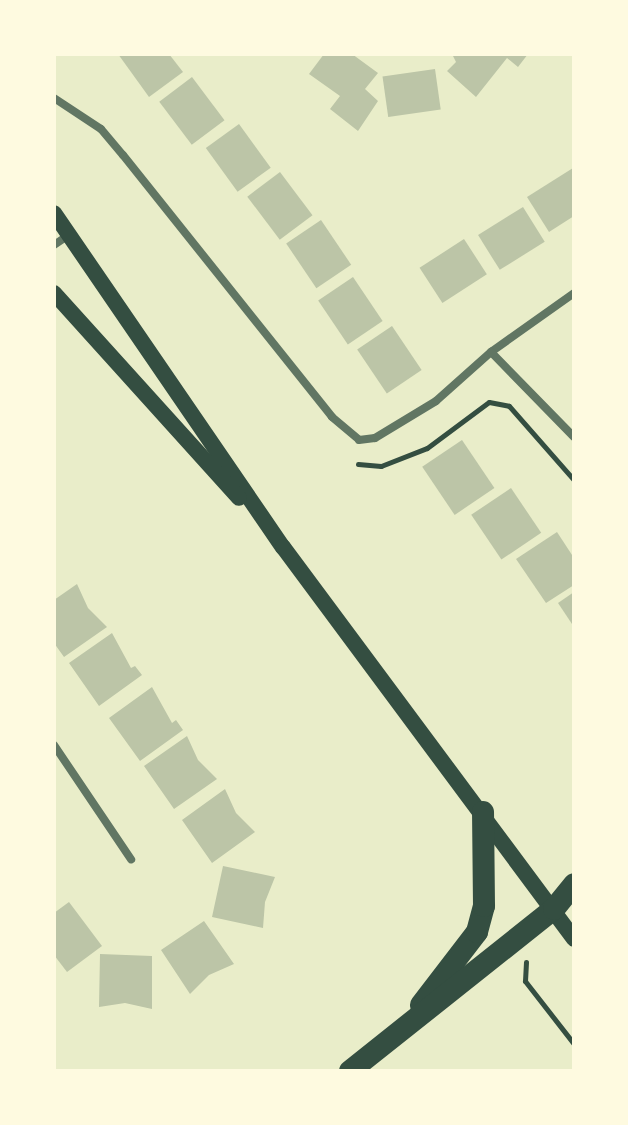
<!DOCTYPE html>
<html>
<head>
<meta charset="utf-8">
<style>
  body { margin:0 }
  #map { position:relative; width:628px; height:1125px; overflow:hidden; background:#e9edc9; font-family:Karla,sans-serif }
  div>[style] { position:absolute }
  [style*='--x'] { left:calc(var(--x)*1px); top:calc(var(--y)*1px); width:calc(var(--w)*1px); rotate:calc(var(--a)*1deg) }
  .building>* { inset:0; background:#bcc5a7; transform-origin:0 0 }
  .path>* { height:5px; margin:-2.5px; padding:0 2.5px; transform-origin:2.5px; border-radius:2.5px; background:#344e41 }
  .minor>* { height:8px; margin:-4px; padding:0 4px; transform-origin:4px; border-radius:4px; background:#617663 }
  .secondary>* { height:16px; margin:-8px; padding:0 8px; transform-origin:8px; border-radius:8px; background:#344e41 }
  .trunk>* { height:22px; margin:-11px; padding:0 11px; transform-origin:11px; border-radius:11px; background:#344e41 }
  span { translate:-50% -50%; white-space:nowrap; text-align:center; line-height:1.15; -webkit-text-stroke:6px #fefae0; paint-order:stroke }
  .frame { position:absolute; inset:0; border:56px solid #fefae0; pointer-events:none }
</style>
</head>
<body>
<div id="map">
  <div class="building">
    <i style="clip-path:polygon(118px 54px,169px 54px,183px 72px,149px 97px)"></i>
    <i style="clip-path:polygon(324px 54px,352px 54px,378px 73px,365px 89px,378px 101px,358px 131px,330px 109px,340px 96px,309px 74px)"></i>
    <i style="clip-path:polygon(452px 54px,528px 54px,518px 67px,507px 58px,476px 97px,447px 71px,456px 62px)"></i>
    <i style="left:435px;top:69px;width:41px;height:53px;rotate:82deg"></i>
    <i style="left:192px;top:77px;width:54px;height:41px;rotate:53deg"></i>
    <i style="left:239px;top:124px;width:54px;height:41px;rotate:54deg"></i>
    <i style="clip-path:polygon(573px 168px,574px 216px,549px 232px,527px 197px)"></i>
    <i style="left:280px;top:172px;width:54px;height:41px;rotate:53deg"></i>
    <i style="left:523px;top:207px;width:41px;height:53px;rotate:58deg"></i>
    <i style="left:321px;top:220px;width:54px;height:42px;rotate:56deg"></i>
    <i style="left:464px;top:239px;width:42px;height:53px;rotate:57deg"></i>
    <i style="left:353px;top:277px;width:53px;height:42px;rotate:56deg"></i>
    <i style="left:392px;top:326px;width:53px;height:42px;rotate:56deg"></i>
    <i style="left:462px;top:440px;width:58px;height:48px;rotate:56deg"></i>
    <i style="left:511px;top:488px;width:54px;height:48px;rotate:56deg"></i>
    <i style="clip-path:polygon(557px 532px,574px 558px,574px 585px,546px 603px,516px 559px)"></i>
    <i style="clip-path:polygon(77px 584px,88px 608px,107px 627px,64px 657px,54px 643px,54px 600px)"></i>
    <i style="clip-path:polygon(574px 592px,574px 627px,558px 603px)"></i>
    <i style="clip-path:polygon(112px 633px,131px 668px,135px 666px,142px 675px,99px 706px,69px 663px)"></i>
    <i style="clip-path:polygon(152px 687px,172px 723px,176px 720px,183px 730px,140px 761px,109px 718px)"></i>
    <i style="clip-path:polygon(187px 736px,198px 760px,217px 779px,174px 809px,144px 766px)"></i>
    <i style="clip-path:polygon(225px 789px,236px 813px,255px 832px,212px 863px,182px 820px)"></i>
    <i style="clip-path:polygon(223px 866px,275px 877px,265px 902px,263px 928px,212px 917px)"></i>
    <i style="clip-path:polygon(69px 902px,102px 946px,67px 972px,54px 955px,54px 913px)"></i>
    <i style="clip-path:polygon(204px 921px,234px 964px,209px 975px,190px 994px,161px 950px)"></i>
    <i style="clip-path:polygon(100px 954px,152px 956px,152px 1009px,125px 1003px,99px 1007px)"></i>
  </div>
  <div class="path">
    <i style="--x:358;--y:464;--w:23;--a:5"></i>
    <i style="--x:381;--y:466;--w:49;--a:-21.4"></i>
    <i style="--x:427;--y:448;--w:77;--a:-36.6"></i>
    <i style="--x:489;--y:402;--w:20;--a:11"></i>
    <i style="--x:509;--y:406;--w:98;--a:48.7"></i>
    <i style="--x:526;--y:962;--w:19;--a:93"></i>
    <i style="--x:525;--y:981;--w:80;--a:52.1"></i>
  </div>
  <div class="minor">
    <i style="--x:54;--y:98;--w:56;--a:33.4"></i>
    <i style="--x:101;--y:129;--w:34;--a:50"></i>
    <i style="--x:123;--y:155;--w:335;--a:51.4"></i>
    <i style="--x:332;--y:417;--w:35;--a:40"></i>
    <i style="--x:359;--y:440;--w:16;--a:-7"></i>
    <i style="--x:375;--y:438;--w:71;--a:-31.2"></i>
    <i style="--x:436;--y:401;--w:74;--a:-41.7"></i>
    <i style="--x:491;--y:352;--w:102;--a:-35.4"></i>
    <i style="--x:54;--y:245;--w:18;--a:-34"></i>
    <i style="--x:491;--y:352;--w:119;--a:45.7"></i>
    <i style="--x:54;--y:745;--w:138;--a:56"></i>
  </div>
  <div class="secondary">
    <i style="--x:54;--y:213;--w:405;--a:55.6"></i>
    <i style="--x:283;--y:547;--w:488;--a:53.4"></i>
    <i style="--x:54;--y:293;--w:276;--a:47.9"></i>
  </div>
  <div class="trunk">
    <i style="--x:421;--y:1005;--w:92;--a:-52.5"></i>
    <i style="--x:477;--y:932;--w:27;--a:-75"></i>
    <i style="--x:484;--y:906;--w:94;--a:-90.6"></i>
    <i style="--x:350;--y:1071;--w:260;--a:-38.5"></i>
    <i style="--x:554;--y:909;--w:32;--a:-51"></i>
  </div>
  <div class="frame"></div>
</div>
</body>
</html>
